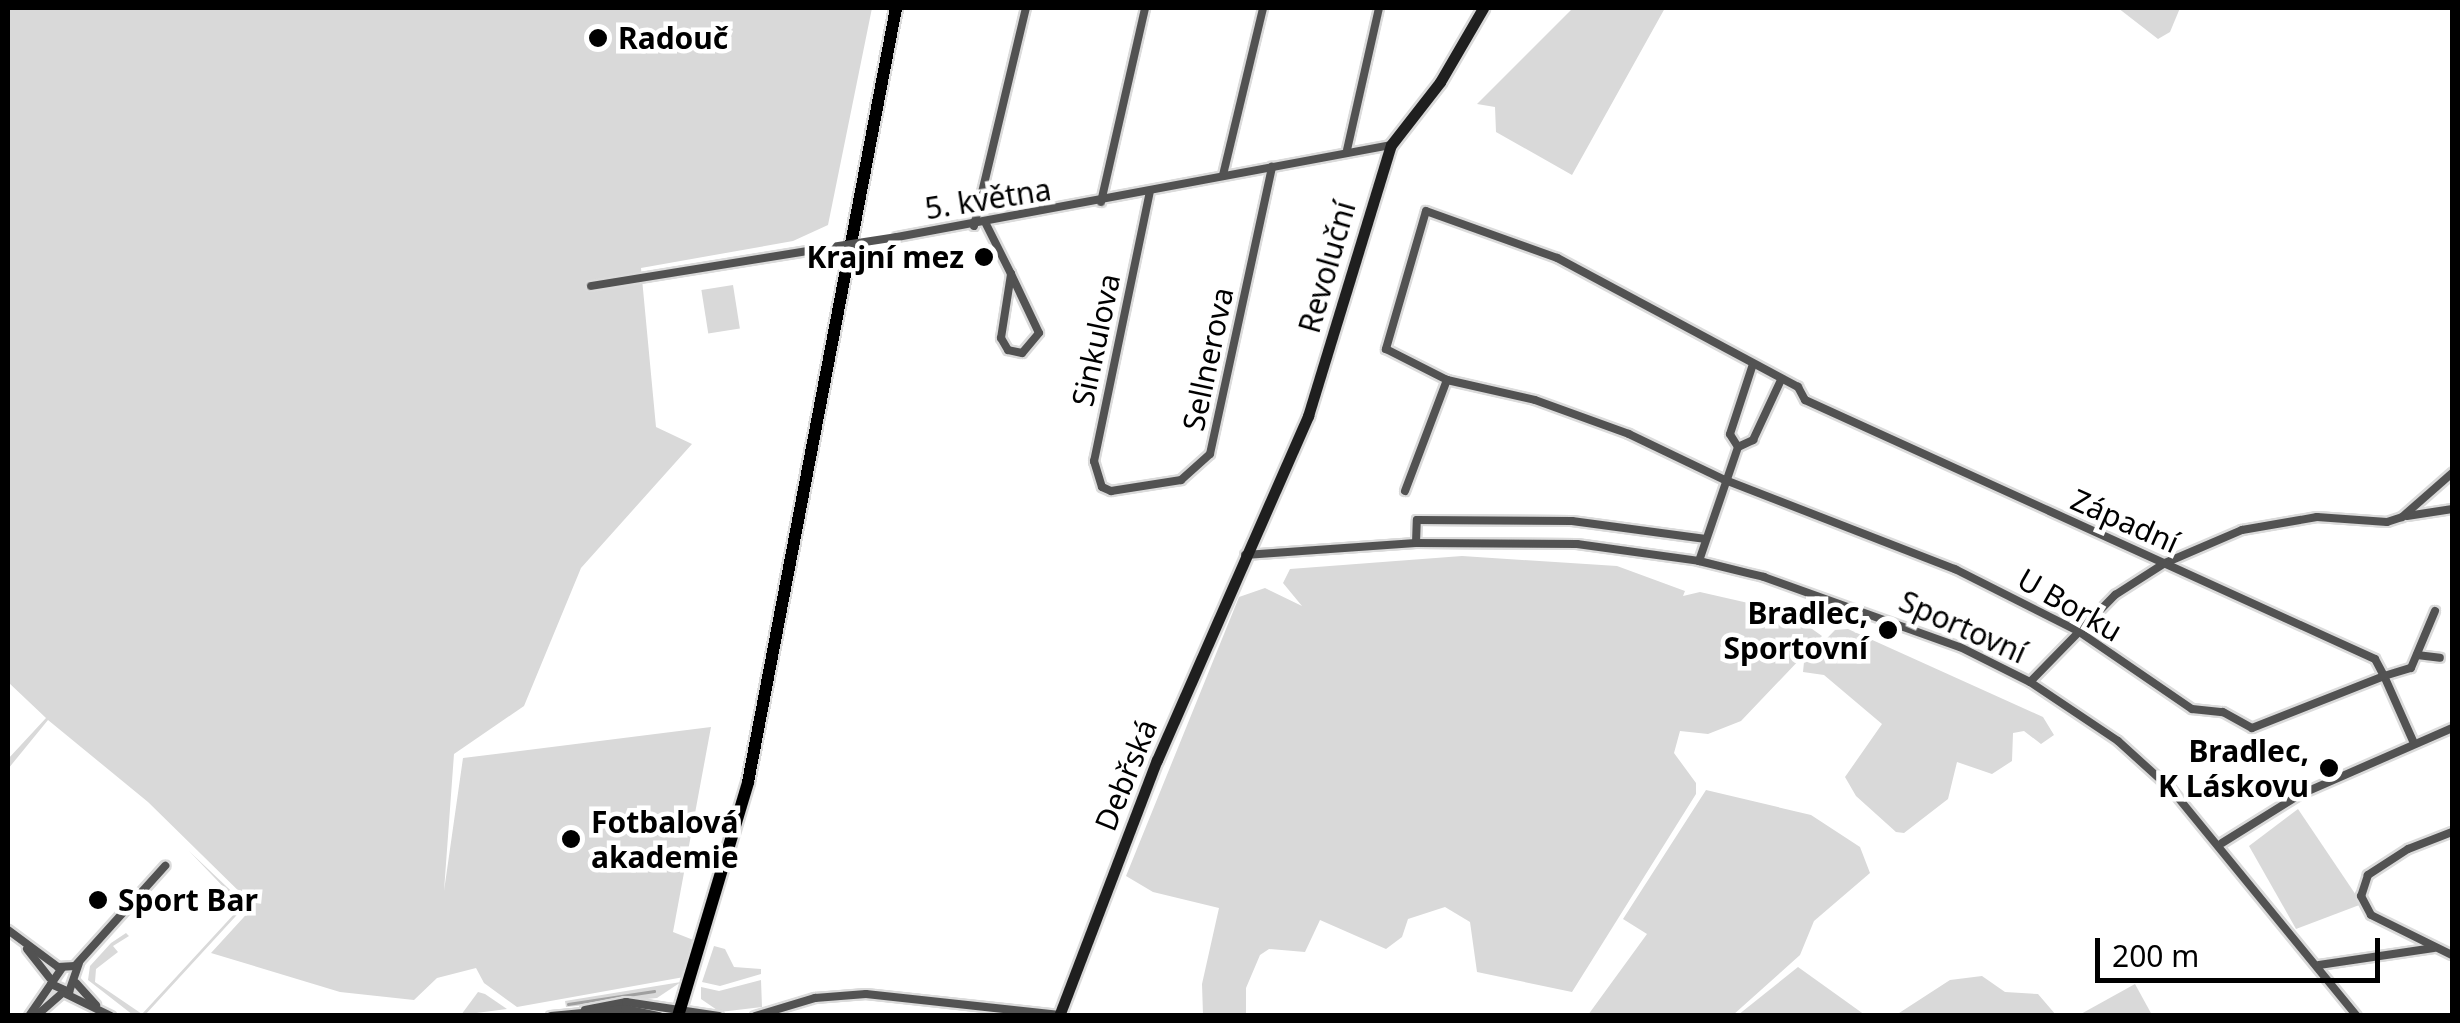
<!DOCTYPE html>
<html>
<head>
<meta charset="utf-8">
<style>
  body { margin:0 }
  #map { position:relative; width:2460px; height:1023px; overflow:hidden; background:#fff; font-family:"Noto Sans",sans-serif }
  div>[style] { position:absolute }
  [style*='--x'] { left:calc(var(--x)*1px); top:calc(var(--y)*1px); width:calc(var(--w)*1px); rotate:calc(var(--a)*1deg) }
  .green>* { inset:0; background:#d9d9d9; transform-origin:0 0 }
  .stream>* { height:2.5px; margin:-1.25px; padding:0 1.25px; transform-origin:1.25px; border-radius:1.25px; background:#a0a0a0 }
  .roads { filter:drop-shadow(2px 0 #dbdbdb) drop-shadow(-2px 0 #dbdbdb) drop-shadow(0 2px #dbdbdb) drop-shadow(0 -2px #dbdbdb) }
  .street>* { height:8px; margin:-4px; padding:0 4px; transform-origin:4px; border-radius:4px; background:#525252 }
  .secondary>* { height:11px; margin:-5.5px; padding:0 5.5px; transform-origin:5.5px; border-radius:5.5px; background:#1f1f1f }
  .primary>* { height:12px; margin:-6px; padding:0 6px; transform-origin:6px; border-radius:6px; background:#000 }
  .street-bridge>* { height:8px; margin:-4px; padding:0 4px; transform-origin:4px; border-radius:4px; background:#525252 }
  .dots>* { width:28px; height:28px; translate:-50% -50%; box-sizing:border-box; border:5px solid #fff; border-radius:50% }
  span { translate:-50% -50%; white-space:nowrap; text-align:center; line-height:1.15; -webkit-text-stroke:9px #fff; paint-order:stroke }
  .poi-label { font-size:30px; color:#000; font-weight:700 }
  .left { translate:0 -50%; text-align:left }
  .right { translate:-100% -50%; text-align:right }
  .street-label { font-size:30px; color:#000 }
  .frame { position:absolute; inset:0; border:10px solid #000; pointer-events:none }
  .scale { position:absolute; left:2095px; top:938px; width:285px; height:45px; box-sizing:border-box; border:5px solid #000; border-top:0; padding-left:12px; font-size:30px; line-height:35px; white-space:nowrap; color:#000; -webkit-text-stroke:8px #fff; paint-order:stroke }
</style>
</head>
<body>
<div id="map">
  <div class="green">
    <i style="clip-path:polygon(8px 8px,872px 8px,828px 225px,793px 241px,641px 268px,656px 427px,692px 444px,581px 568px,524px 706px,454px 754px,444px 891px,463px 758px,711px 727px,673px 932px,696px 941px,684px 977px,517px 1007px,484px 983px,476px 968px,437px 978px,414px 1000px,340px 992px,211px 953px,254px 906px,148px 802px,48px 720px,8px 769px,8px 759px,46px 718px,8px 682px)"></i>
    <i style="clip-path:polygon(1573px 8px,1665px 8px,1572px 175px,1496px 132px,1495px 107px,1477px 104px)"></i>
    <i style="clip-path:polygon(2118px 8px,2180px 8px,2170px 32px,2158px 39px)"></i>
    <i style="left:733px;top:285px;width:44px;height:32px;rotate:81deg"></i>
    <i style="clip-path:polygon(1462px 556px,1617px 566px,1685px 591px,1683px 596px,1700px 592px,1788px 612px,1822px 636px,1741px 721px,1708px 734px,1680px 731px,1674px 753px,1696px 783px,1696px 794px,1572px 992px,1477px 972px,1470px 922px,1445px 907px,1408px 919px,1402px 937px,1386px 949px,1320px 920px,1305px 952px,1269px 949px,1260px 955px,1246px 988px,1246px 1015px,1203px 1015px,1202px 984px,1219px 908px,1153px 892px,1126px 876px,1239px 597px,1265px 588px,1302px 606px,1283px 583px,1290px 569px)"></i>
    <i style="clip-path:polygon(1848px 629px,2043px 717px,2054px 735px,2041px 744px,2024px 731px,2013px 733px,2012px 761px,1992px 774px,1957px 762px,1948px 799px,1904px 833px,1896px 832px,1856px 796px,1845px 777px,1882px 724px,1824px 675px,1803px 672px,1804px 662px,1835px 630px)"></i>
    <i style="clip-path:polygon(1706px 790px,1811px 815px,1860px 847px,1870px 873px,1814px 921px,1800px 955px,1733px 1015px,1588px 1015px,1647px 934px,1623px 919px)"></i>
    <i style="clip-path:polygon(2298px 809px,2362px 904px,2296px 929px,2249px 846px)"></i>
    <i style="clip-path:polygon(189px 851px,246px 905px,145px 1015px,133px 1015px,88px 980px,90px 966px,111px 943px,126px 933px,129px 936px,113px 946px,118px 952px,96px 969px,95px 982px,142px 1014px,236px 912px,236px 900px)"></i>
    <i style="clip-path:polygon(714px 946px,725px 949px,734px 967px,761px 969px,761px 974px,720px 986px,702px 982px)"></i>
    <i style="clip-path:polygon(1798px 967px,1865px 1015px,1738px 1015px)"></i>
    <i style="clip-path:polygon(1982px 976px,2005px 992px,2038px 994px,2056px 1015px,1896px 1015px,1950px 980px)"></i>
    <i style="clip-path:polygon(761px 980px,762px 1007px,720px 1012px,701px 999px,701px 987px,719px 991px)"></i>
    <i style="clip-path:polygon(681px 982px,657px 998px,566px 1007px,565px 1001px)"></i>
    <i style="clip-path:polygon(2135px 984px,2152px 1015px,2079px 1015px)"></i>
    <i style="clip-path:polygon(478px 992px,485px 994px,507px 1009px,461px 1015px)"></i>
  </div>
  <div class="stream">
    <i style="--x:568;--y:1004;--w:87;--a:-8.6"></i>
  </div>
  <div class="roads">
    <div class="street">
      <i style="--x:1347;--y:150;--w:146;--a:-77.3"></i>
      <i style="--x:1223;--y:175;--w:172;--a:-76.5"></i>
      <i style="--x:1150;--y:191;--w:276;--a:101.7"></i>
      <i style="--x:1094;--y:461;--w:27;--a:73"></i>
      <i style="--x:1102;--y:487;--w:10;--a:24"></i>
      <i style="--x:1111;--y:491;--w:71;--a:-8.9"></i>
      <i style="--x:1181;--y:480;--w:39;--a:-42"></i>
      <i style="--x:1210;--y:454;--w:294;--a:-77.8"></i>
      <i style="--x:1101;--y:202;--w:199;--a:-77.2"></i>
      <i style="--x:986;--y:224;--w:56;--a:63.4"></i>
      <i style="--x:1011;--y:274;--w:65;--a:64.6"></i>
      <i style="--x:1039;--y:333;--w:26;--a:130"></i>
      <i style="--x:1022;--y:353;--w:14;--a:-168"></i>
      <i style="--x:1008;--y:350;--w:14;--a:-120"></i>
      <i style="--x:1001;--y:338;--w:65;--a:-81.1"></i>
      <i style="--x:974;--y:226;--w:224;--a:-76.6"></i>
      <i style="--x:897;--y:237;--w:502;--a:-10.55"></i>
      <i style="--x:591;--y:286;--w:231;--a:-9.2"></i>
      <i style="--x:1738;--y:447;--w:15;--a:-122"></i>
      <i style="--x:1730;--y:434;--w:71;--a:-71.8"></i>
      <i style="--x:1738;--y:447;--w:17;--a:-25"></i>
      <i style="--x:1753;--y:440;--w:66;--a:-65"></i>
      <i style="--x:1405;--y:491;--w:119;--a:-69.3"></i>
      <i style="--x:2407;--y:516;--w:46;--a:-8.8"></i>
      <i style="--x:1416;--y:543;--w:23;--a:-88"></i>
      <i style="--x:1417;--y:520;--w:155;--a:0.4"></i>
      <i style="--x:1572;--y:521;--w:135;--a:7.7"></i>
      <i style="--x:1245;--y:555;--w:171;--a:-4"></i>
      <i style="--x:1416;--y:543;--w:161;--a:0.4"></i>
      <i style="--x:1577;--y:544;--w:123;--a:7.9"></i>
      <i style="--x:1699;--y:561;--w:67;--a:13.8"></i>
      <i style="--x:1764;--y:577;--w:208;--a:19.7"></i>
      <i style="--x:1960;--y:647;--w:78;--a:26.6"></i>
      <i style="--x:2030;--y:682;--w:106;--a:33.8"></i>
      <i style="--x:2118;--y:741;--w:72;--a:42.2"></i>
      <i style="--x:2171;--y:789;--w:293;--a:50.7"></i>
      <i style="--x:1699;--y:561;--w:120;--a:-71.1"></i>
      <i style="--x:2417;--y:655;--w:23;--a:7"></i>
      <i style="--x:2030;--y:682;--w:122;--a:-45.7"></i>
      <i style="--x:2115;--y:595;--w:59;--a:-32.6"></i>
      <i style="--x:2165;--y:563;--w:84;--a:-23.2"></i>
      <i style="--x:2242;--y:530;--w:76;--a:-9.8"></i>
      <i style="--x:2317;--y:517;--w:70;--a:4.1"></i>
      <i style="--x:2387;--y:522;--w:16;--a:-18"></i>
      <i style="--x:2402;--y:517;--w:67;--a:-41.3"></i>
      <i style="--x:2413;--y:741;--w:71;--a:-114"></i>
      <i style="--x:2384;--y:676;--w:19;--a:-118"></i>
      <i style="--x:2375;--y:659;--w:626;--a:-155.56"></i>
      <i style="--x:1805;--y:400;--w:15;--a:-118"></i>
      <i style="--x:1798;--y:387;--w:273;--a:-151.8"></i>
      <i style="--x:1557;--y:258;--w:139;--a:-160.3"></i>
      <i style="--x:1426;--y:211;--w:144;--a:106.2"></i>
      <i style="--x:1386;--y:349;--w:68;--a:26.9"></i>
      <i style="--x:1447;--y:380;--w:90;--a:12.8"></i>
      <i style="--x:1535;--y:400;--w:100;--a:19.9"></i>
      <i style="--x:1629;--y:434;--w:106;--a:25.6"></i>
      <i style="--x:1725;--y:480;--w:247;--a:21.2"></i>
      <i style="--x:1955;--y:569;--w:138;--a:26.8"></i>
      <i style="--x:2078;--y:631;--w:138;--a:34.4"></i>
      <i style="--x:2192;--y:709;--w:31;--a:6"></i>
      <i style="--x:2223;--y:712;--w:33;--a:29"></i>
      <i style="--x:2252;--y:728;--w:142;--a:-21.5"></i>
      <i style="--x:2384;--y:676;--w:28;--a:-17"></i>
      <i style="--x:2411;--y:668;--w:62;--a:-67.2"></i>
      <i style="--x:2452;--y:832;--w:47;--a:158.9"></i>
      <i style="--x:2408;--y:849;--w:48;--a:147"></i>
      <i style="--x:2368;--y:875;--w:22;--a:108"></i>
      <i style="--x:2361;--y:896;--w:21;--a:62"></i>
      <i style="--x:2371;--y:915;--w:90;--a:26.3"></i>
      <i style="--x:2222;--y:843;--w:91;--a:-31.9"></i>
      <i style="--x:2299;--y:795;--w:167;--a:-23.6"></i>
      <i style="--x:8;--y:930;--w:62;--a:36.5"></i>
      <i style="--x:58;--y:967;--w:17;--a:-3"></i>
      <i style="--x:75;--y:966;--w:135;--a:-48"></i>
      <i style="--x:27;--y:949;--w:37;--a:52"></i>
      <i style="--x:2319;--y:965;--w:116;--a:-8.4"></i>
      <i style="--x:76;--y:983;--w:30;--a:48"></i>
      <i style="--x:51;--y:984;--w:20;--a:24"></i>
      <i style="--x:69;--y:992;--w:31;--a:-71"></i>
      <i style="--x:66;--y:994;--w:50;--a:26.1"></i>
      <i style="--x:585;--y:1010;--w:42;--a:-11"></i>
      <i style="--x:626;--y:1002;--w:94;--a:8.6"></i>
      <i style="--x:29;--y:1016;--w:58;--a:-55.5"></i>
      <i style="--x:36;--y:1016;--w:33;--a:-41"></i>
      <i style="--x:551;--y:1016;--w:74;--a:-5.4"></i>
      <i style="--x:625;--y:1009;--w:35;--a:12"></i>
      <i style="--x:755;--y:1016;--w:63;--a:-16.7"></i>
      <i style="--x:815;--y:998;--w:51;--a:-4.5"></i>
      <i style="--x:866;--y:994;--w:194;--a:6.2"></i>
    </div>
    <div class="secondary">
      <i style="--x:1059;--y:1016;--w:274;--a:-69.1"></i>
      <i style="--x:1157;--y:760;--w:376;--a:-66.3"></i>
      <i style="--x:1308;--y:416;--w:283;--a:-73"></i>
      <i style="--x:1391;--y:145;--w:80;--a:-52.1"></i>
      <i style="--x:1440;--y:82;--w:86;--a:-59.8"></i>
    </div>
    <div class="primary">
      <i style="--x:678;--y:1016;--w:244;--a:-73.3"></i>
      <i style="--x:748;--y:782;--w:788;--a:-79.17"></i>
    </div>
  </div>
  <div class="street-bridge">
    <i style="--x:819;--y:249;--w:79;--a:-8.7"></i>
  </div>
  <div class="dots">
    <i style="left:598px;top:38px;background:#000"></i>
    <i style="left:984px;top:257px;background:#000"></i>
    <i style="left:1888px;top:630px;background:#000"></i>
    <i style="left:2329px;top:768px;background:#000"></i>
    <i style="left:571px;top:839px;background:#000"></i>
    <i style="left:98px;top:900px;background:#000"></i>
  </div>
  <div class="poi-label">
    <span class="left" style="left:618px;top:38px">Radouč</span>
    <span class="right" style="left:964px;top:257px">Krajní mez</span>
    <span class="right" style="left:1868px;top:630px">Bradlec,<br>Sportovní</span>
    <span class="right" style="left:2309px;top:768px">Bradlec,<br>K Láskovu</span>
    <span class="left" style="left:591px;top:839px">Fotbalová<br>akademie</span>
    <span class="left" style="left:118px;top:900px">Sport Bar</span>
  </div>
  <div class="street-label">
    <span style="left:988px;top:199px;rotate:-9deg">5. května</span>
    <span style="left:1327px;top:267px;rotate:-74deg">Revoluční</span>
    <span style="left:1096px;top:340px;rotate:-78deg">Sinkulova</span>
    <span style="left:1208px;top:359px;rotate:-78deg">Sellnerova</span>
    <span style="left:2125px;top:521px;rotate:24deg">Západní</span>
    <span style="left:2070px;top:605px;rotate:30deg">U Borku</span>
    <span style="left:1963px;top:627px;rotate:24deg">Sportovní</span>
    <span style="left:1126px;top:775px;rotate:-68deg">Debřská</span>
  </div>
  <div class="frame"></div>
  <div class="scale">200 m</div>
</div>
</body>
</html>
